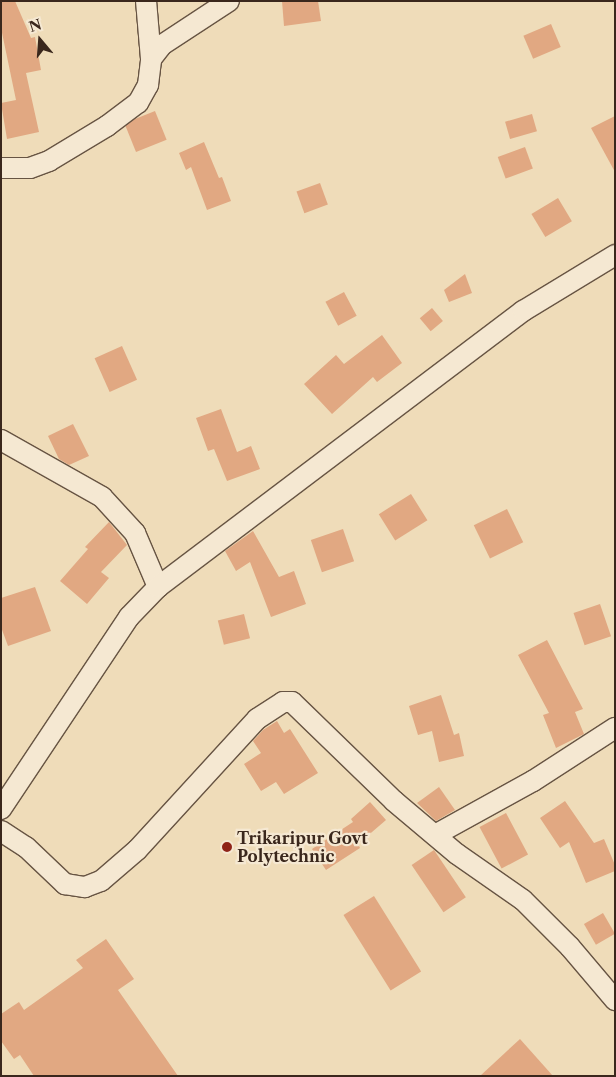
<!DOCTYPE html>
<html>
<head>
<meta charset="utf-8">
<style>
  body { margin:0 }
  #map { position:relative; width:616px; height:1077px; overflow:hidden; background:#efdcb9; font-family:"Libre Caslon Text",serif }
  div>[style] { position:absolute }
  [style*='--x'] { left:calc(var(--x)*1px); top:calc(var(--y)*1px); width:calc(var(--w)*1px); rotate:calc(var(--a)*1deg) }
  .building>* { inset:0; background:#e1a882; transform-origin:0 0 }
  .roads { filter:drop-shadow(1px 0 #675443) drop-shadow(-1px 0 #675443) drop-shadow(0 1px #675443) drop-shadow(0 -1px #675443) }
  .minor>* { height:20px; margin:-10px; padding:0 10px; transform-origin:10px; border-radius:10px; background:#f5e8d2 }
  .dots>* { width:14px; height:14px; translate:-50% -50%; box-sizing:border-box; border:2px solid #f5e8d2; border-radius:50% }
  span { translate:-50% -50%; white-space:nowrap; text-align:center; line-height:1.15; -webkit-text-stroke:4.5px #f5e8d2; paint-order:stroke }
  .poi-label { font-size:16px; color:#3a271c; font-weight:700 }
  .left { translate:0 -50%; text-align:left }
  .frame { position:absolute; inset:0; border:2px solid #3a271c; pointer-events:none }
  .north { position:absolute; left:15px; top:15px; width:50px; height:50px; -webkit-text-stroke:4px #f5e8d2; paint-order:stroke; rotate:342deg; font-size:14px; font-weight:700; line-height:20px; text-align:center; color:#3a271c }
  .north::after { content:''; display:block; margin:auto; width:18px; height:22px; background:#3a271c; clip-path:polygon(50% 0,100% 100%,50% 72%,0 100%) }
</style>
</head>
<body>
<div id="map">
  <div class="building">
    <i style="clip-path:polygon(1px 1px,15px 1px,31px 38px,35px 37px,41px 70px,26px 73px,39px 132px,7px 139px,1px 103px,16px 100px,1px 28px)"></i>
    <i style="clip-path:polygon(282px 1px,318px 1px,321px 21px,284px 26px)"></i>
    <i style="left:551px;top:24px;width:25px;height:30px;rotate:67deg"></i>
    <i style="left:155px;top:111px;width:31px;height:33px;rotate:68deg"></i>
    <i style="left:532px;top:114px;width:18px;height:28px;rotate:74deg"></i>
    <i style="clip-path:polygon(615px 116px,615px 172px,591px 128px)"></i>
    <i style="clip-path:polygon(204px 142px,219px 178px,222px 177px,231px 201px,207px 210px,191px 167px,186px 170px,179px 153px)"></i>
    <i style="left:525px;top:147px;width:23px;height:29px;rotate:70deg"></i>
    <i style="left:320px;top:183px;width:23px;height:25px;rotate:70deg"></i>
    <i style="left:558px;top:198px;width:27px;height:31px;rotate:59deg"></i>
    <i style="clip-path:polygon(465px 274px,472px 293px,449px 302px,444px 290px)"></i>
    <i style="left:344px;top:292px;width:27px;height:21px;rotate:62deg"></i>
    <i style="left:432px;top:308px;width:17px;height:16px;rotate:50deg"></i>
    <i style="clip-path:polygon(382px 335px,402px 363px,377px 382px,373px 377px,332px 414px,304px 384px,336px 355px,344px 364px)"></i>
    <i style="left:122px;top:346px;width:37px;height:30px;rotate:66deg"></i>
    <i style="clip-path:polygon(221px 409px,237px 452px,251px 446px,260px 469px,227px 481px,214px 449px,208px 451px,196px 418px)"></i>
    <i style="clip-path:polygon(73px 424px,89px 456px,69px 465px,59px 459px,48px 436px)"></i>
    <i style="left:411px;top:494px;width:31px;height:38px;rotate:58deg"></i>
    <i style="left:507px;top:509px;width:37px;height:37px;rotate:64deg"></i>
    <i style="clip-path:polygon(109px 522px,127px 545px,101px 572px,109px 578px,87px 604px,60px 581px,88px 549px,85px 547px)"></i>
    <i style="left:343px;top:529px;width:34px;height:34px;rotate:71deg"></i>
    <i style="clip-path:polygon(253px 531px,279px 577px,294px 571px,306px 604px,271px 617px,250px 562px,236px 571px,225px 551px)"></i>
    <i style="clip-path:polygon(35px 587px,51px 631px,8px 646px,1px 627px,1px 598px)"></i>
    <i style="left:600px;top:604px;width:34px;height:28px;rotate:71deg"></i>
    <i style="left:244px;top:614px;width:25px;height:27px;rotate:76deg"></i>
    <i style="clip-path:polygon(547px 640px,583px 709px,575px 712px,584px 734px,556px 748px,543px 715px,549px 713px,518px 655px)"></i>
    <i style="clip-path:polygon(441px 695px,454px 735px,459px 733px,464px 756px,439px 762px,432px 731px,418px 735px,409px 706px)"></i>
    <i style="clip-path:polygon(277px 721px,284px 733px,290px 729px,318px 773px,284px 794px,276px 782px,261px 791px,244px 764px,261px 753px,253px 741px,263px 730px)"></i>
    <i style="clip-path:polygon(439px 787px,455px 810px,436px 821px,417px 803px)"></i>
    <i style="clip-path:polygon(565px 801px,594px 843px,604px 839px,615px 865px,615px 871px,586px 883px,569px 842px,560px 848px,540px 818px)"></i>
    <i style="clip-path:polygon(370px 802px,386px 820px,358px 844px,360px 848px,326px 870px,312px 849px,353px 822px,351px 819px)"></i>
    <i style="left:506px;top:813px;width:47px;height:30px;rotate:62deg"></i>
    <i style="left:434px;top:850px;width:57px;height:27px;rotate:56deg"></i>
    <i style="left:374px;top:896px;width:89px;height:36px;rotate:58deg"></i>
    <i style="left:603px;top:913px;width:24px;height:22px;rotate:60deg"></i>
    <i style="clip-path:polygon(106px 939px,134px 979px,118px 990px,178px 1076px,34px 1076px,20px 1055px,14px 1059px,1px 1041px,1px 1014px,19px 1002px,24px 1010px,83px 968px,76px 960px)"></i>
    <i style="clip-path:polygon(520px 1039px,553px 1076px,480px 1076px)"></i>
  </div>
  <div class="roads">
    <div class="minor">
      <i style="--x:151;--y:59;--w:18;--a:-52"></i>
      <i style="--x:162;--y:45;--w:80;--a:-33.3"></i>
      <i style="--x:1;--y:168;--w:29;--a:0"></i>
      <i style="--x:30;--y:168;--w:20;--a:-20"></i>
      <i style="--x:49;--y:161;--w:68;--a:-31.1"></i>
      <i style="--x:107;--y:126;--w:39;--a:-37"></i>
      <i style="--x:138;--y:103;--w:21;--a:-61"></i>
      <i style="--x:148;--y:85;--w:26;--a:-83"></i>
      <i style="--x:151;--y:59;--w:58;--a:-94.9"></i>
      <i style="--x:1;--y:440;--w:116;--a:29.4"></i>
      <i style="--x:102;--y:497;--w:49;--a:47.5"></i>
      <i style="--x:135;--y:533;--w:59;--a:66.9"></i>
      <i style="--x:1;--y:809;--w:231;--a:-56.3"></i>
      <i style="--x:129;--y:617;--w:42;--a:-46"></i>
      <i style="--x:158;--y:587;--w:458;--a:-37.1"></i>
      <i style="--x:523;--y:311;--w:108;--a:-31.3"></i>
      <i style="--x:1;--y:831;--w:30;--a:33"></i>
      <i style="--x:26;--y:847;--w:54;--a:43.5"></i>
      <i style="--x:65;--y:884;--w:20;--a:9"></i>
      <i style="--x:85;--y:887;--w:17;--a:-21"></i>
      <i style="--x:101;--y:881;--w:48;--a:-40.7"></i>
      <i style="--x:137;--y:850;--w:178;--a:-47.5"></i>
      <i style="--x:257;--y:719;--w:31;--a:-33"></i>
      <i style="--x:283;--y:702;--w:9;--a:0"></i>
      <i style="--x:292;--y:702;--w:142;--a:44.1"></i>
      <i style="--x:394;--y:801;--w:82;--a:40.1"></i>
      <i style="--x:457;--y:854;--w:80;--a:34.9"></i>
      <i style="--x:523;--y:900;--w:66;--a:45"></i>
      <i style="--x:570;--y:947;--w:70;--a:49.7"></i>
      <i style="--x:435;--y:835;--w:112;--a:-28.9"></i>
      <i style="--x:533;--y:781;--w:98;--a:-32.9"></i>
    </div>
  </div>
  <div class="dots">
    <i style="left:227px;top:847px;background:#8f2418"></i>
  </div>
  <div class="poi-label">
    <span class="left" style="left:237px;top:847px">Trikaripur Govt<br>Polytechnic</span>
  </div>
  <div class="frame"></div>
  <div class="north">N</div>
</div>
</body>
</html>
